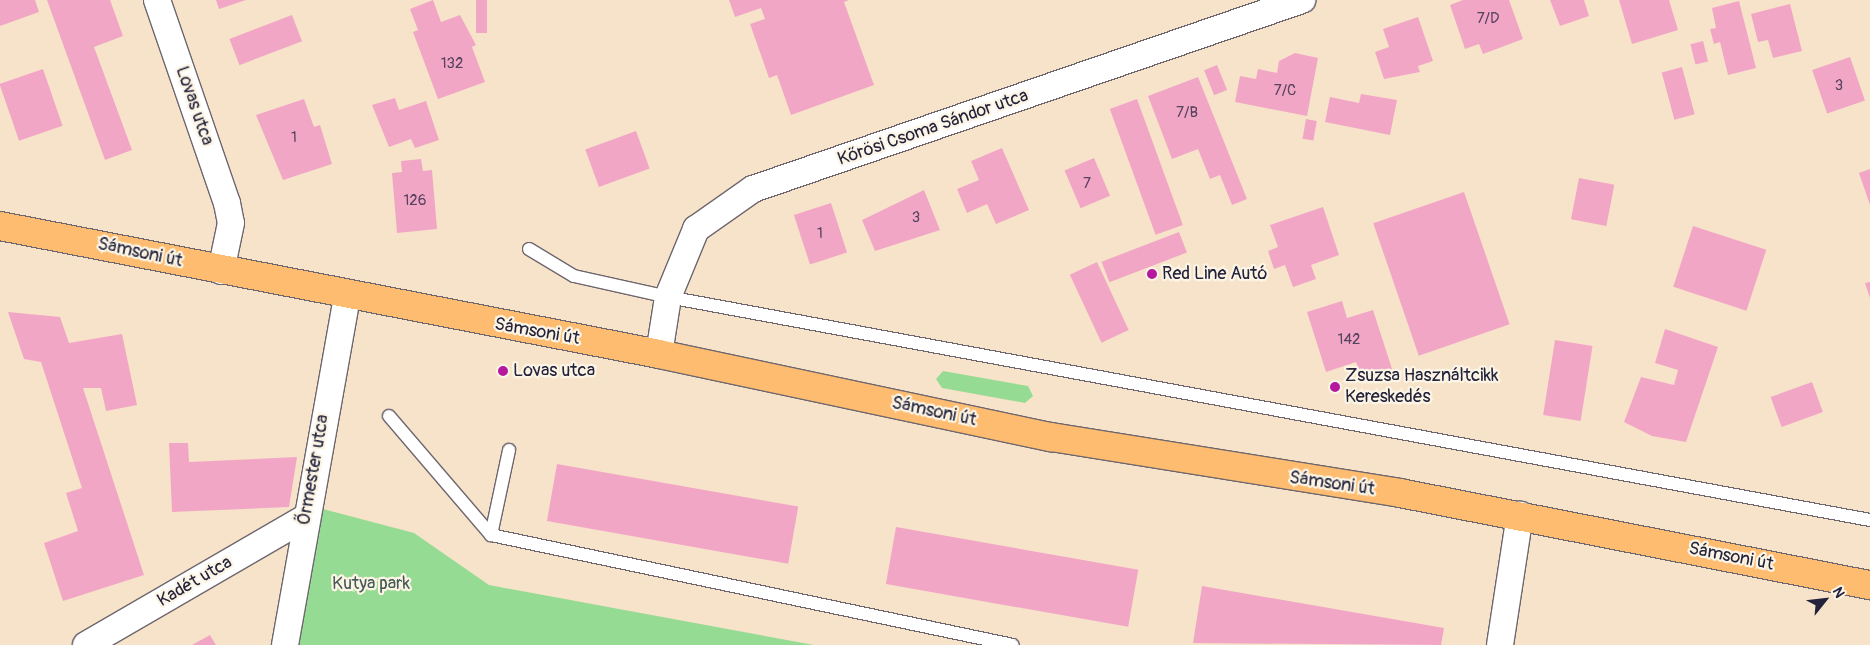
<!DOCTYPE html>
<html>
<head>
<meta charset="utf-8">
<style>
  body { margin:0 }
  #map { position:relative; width:1870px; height:645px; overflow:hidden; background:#f7e3ca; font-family:Pangolin,sans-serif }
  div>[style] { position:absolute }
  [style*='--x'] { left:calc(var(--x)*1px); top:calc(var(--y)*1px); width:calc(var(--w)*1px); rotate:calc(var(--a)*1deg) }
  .green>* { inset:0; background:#96db94 }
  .building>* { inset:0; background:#f2a6c6; transform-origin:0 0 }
  .roads { filter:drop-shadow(1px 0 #6d666d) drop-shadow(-1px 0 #6d666d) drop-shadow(0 1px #6d666d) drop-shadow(0 -1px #6d666d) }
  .lane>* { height:12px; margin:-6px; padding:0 6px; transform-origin:6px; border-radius:6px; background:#fff }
  .street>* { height:26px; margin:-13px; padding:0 13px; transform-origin:13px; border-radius:13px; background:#fff }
  .primary>* { height:28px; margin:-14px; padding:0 14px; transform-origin:14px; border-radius:14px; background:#febc70 }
  .dots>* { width:14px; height:14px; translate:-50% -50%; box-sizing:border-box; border:2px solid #fcf5e5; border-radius:50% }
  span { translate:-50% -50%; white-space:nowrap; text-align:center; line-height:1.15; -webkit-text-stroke:4.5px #fcf5e5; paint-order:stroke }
  .number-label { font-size:15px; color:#56435e }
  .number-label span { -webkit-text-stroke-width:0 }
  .street-label { font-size:18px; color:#22223b }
  .poi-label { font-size:18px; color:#22223b }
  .left { translate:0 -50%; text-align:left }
  .park-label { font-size:18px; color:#455a56 }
  .north { position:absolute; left:1800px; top:575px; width:50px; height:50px; -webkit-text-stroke:4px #fcf5e5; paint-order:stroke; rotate:61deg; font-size:14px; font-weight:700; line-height:20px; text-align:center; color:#22223b }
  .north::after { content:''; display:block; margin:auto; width:18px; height:22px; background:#22223b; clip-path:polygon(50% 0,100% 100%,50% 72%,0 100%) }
</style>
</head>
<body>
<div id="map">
  <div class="green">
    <i style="clip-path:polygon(943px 371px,1028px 386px,1033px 396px,1025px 403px,942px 388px,936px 379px)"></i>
    <i style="clip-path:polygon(323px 509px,414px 533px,489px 585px,814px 645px,297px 645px)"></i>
  </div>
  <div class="building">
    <i style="clip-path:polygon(0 0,35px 0,39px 12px,0 26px)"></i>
    <i style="clip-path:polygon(47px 0,110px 0,123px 36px,94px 47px,132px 150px,105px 160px)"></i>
    <i style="clip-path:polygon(216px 0,246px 0,219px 9px)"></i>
    <i style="clip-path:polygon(433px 0,441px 22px,460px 15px,476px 45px,472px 47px,485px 82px,438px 99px,413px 32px,418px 30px,410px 9px)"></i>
    <i style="left:476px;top:0;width:11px;height:33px"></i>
    <i style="clip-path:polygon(729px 0,849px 0,844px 2px,874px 85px,791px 115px,777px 75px,769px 78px,750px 24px,765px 19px,761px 8px,735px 17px)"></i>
    <i style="clip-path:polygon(1463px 0,1509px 0,1523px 39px,1483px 54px,1479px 44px,1465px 49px,1450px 5px)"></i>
    <i style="clip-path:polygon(1550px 0,1584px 0,1589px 16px,1560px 26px)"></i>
    <i style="clip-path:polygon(1619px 0,1669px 0,1678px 30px,1632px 44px)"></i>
    <i style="clip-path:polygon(1739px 1px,1756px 68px,1728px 75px,1720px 42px,1714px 44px,1710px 29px,1716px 28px,1712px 8px)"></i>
    <i style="clip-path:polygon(1790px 4px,1802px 51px,1773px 58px,1768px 40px,1758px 42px,1751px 14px)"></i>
    <i style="left:292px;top:15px;width:28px;height:67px;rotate:69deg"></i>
    <i style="clip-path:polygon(1418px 17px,1433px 61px,1418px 66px,1420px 72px,1384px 79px,1375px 52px,1389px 47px,1383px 29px)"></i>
    <i style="left:1703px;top:41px;width:21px;height:13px;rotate:76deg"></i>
    <i style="clip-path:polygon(1295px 53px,1318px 58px,1307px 116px,1235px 102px,1240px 76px,1256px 79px,1258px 69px,1277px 73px,1279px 61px)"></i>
    <i style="left:1850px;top:57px;width:46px;height:40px;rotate:71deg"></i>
    <i style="left:1217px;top:65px;width:27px;height:14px;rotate:68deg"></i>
    <i style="left:1682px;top:67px;width:49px;height:21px;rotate:75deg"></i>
    <i style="left:43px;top:69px;width:60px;height:46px;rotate:71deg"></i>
    <i style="clip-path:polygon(1198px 77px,1247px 199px,1232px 205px,1220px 175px,1210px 179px,1198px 149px,1172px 159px,1148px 96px)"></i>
    <i style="clip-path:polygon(1361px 94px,1397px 100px,1390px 135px,1325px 122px,1330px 97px,1359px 103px)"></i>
    <i style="clip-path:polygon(395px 98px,399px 110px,426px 101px,439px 140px,415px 148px,411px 139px,389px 147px,372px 105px)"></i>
    <i style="clip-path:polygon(304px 99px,314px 127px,320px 125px,332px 164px,283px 180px,256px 115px)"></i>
    <i style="left:1137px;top:99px;width:134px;height:29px;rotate:70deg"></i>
    <i style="left:1306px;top:119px;width:11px;height:20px;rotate:10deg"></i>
    <i style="left:636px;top:131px;width:40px;height:54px;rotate:70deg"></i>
    <i style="clip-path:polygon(1002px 148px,1029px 210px,996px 224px,987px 204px,967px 213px,957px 189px,979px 180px,971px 161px)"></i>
    <i style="left:1094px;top:158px;width:41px;height:32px;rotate:67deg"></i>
    <i style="clip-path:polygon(421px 159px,423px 171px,432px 170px,437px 229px,397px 233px,392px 173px,402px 172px,401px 161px)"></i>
    <i style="clip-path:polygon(1870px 169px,1870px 205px,1859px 173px)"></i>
    <i style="left:1579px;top:178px;width:36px;height:42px;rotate:11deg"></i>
    <i style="clip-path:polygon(924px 190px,940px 230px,875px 251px,862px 220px)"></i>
    <i style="left:1464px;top:192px;width:140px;height:96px;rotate:71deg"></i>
    <i style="left:831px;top:203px;width:52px;height:39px;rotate:72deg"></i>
    <i style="clip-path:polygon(1323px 207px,1339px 255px,1311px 265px,1316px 279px,1293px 287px,1285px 265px,1274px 269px,1268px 251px,1278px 247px,1270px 225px)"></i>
    <i style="left:1693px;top:226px;width:77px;height:64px;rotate:18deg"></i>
    <i style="left:1179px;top:232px;width:22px;height:83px;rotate:69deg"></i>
    <i style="left:1097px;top:262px;width:75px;height:30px;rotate:65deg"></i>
    <i style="clip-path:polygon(1870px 282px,1870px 298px,1865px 283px)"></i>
    <i style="clip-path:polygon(1342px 301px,1347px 318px,1373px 310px,1392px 369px,1362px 379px,1356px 362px,1326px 372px,1307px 312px)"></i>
    <i style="clip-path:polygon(8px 312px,60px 317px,69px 343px,122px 334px,137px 405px,106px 411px,101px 388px,83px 388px,144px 575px,63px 601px,44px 543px,78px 531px,66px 493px,82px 488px,41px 362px,24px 359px)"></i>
    <i style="clip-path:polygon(1665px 329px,1718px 347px,1686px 442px,1652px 436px,1624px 422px,1641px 377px,1674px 385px,1678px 370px,1655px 363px)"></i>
    <i style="left:1555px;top:340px;width:38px;height:76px;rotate:9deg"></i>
    <i style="left:1812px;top:382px;width:32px;height:44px;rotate:70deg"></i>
    <i style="clip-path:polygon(169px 443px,188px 443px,189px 462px,297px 457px,289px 507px,172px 512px)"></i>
    <i style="left:557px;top:464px;width:245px;height:58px;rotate:10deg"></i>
    <i style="left:896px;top:527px;width:246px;height:58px;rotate:10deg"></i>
    <i style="clip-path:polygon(1202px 586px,1444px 628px,1441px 645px,1193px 643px)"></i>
    <i style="clip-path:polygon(210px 635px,216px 645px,192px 645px)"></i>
  </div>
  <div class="roads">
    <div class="lane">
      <i style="--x:529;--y:249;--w:52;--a:31"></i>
      <i style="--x:574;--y:276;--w:96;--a:12.6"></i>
      <i style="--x:668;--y:297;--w:1223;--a:10.51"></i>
      <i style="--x:389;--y:416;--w:157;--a:49.4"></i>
      <i style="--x:491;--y:535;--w:533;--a:11.9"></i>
      <i style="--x:491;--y:535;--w:87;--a:-78"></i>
    </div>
    <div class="street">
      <i style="--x:157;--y:0;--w:215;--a:71"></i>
      <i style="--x:227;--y:203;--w:20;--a:79"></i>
      <i style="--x:231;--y:223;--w:49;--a:101.8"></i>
      <i style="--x:659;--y:354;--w:58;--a:-81"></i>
      <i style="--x:668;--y:297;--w:74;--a:-67.6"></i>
      <i style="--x:696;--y:229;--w:70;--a:-35.1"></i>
      <i style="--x:753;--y:189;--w:581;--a:-19"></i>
      <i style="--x:86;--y:645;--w:253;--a:-30.1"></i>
      <i style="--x:285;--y:645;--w:353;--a:-79.9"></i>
      <i style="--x:1500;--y:645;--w:132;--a:-81.3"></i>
    </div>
    <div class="primary">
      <i style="--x:0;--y:226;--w:671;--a:10.99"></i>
      <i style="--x:659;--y:354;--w:401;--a:12"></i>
      <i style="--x:1051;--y:437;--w:353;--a:9.1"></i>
      <i style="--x:1400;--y:493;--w:479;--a:11.1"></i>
    </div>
  </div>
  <div class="dots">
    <i style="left:1152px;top:274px;background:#b5179e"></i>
    <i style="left:503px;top:371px;background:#b5179e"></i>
    <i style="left:1335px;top:387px;background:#b5179e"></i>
  </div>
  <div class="number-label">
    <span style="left:1488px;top:19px">7/D</span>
    <span style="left:452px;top:64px">132</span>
    <span style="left:1839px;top:86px">3</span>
    <span style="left:1285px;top:91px">7/C</span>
    <span style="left:1187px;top:113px">7/B</span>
    <span style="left:294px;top:138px">1</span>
    <span style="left:1087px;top:184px">7</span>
    <span style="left:415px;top:201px">126</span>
    <span style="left:916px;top:218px">3</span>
    <span style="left:820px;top:234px">1</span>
    <span style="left:1349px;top:340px">142</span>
  </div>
  <div class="street-label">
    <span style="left:194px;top:106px;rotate:71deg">Lovas utca</span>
    <span style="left:933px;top:128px;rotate:-19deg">Kőrösi Csoma Sándor utca</span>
    <span style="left:140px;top:253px;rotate:12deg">Sámsoni út</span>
    <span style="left:537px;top:332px;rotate:10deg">Sámsoni út</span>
    <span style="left:934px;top:412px;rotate:12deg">Sámsoni út</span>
    <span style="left:314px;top:470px;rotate:-80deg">Őrmester utca</span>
    <span style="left:1332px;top:484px;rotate:8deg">Sámsoni út</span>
    <span style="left:1731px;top:557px;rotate:11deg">Sámsoni út</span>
    <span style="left:195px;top:582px;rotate:-30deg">Kadét utca</span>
  </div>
  <div class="poi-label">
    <span class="left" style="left:1162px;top:274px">Red Line Autó</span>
    <span class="left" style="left:513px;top:371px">Lovas utca</span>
    <span class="left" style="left:1345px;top:387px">Zsuzsa Használtcikk<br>Kereskedés</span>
  </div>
  <div class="park-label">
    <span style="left:371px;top:584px">Kutya park</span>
  </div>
  <div class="north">N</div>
</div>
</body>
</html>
